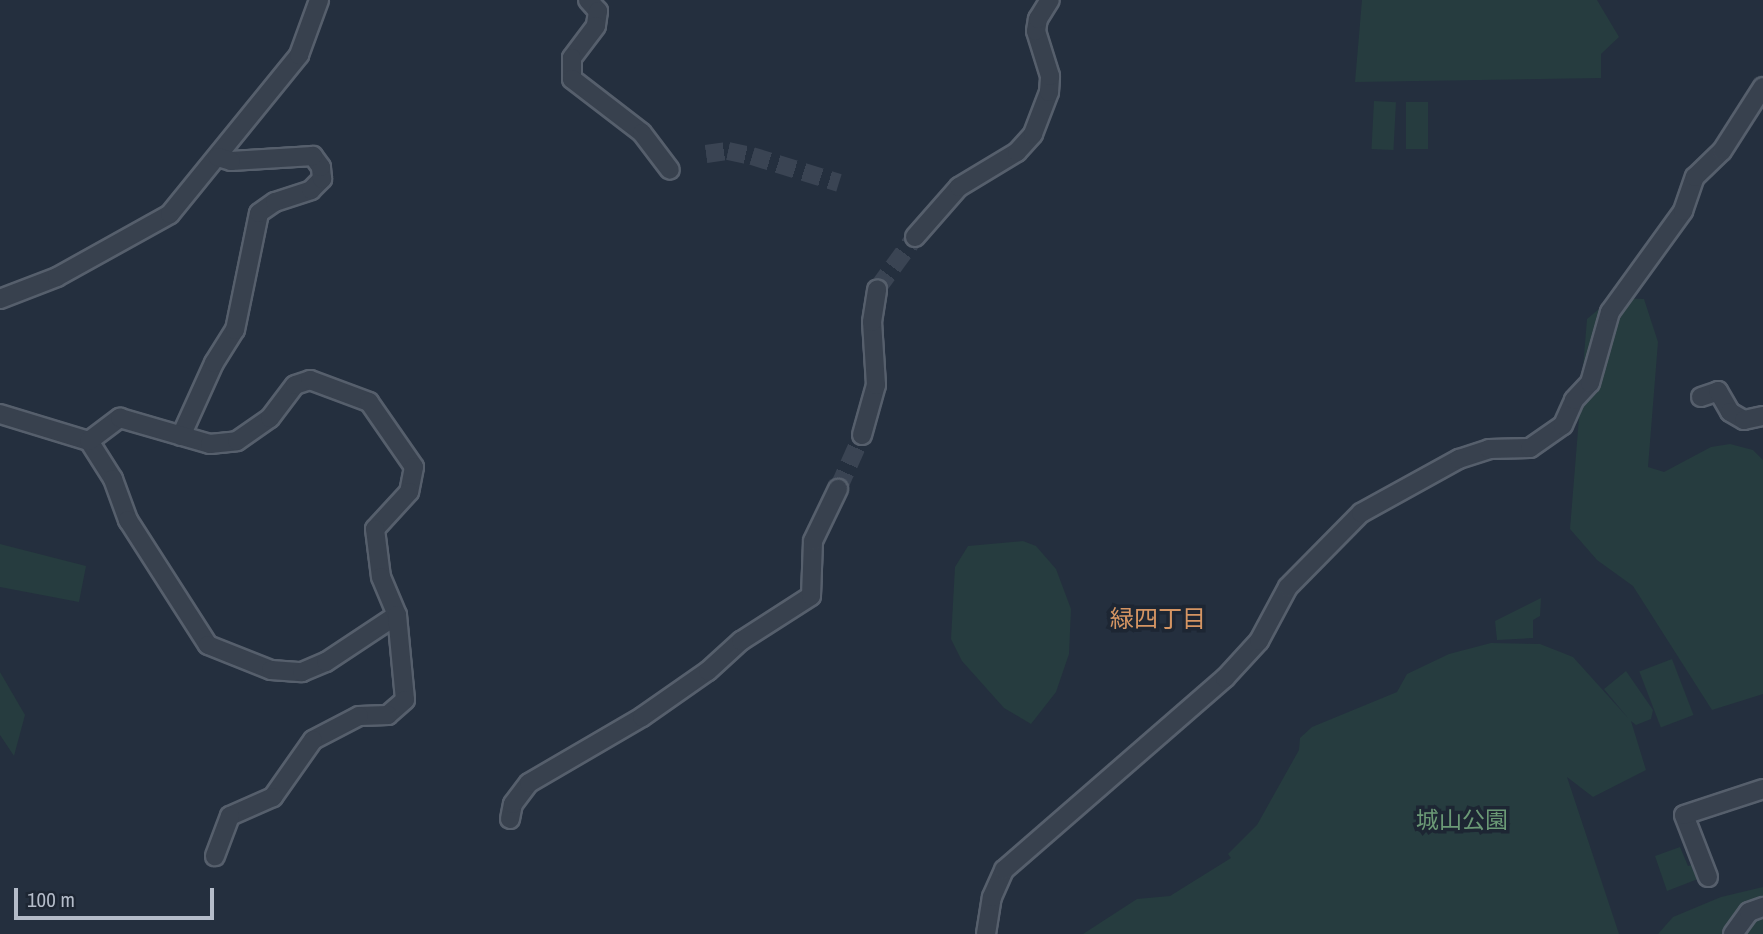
<!DOCTYPE html>
<html>
<head>
<meta charset="utf-8">
<style>
  body { margin:0 }
  #map { position:relative; width:1763px; height:934px; overflow:hidden; background:#242f3e; font-family:"Archivo Narrow","Noto Sans JP",sans-serif }
  div>[style] { position:absolute }
  [style*='--x'] { left:calc(var(--x)*1px); top:calc(var(--y)*1px); width:calc(var(--w)*1px); rotate:calc(var(--a)*1deg) }
  .green>* { inset:0; background:#263c3f; transform-origin:0 0 }
  .minor-tunnel>* { height:18px; margin-top:-9px; transform-origin:0; background:repeating-linear-gradient(90deg,#3a4453 0 18px,transparent 0 27px) }
  .roads { filter:drop-shadow(2px 0 #565f6c) drop-shadow(-2px 0 #565f6c) drop-shadow(0 2px #565f6c) drop-shadow(0 -2px #565f6c) }
  .minor>* { height:18px; margin:-9px; padding:0 9px; transform-origin:9px; border-radius:9px; background:#38414e }
  span { translate:-50% -50%; white-space:nowrap; text-align:center; line-height:1.15; -webkit-text-stroke:7px #1d2633; paint-order:stroke }
  .park-label { font-size:23px; color:#6b9a76 }
  .neighbourhood-label { font-size:24px; color:#d59563 }
  .scale { position:absolute; left:14px; top:888px; width:200px; height:32px; box-sizing:border-box; border:4px solid #b4bcc9; border-top:0; padding-left:9px; font-size:21px; line-height:24px; white-space:nowrap; color:#b4bcc9; -webkit-text-stroke:5px #1d2633; paint-order:stroke }
</style>
</head>
<body>
<div id="map">
  <div class="green">
    <i style="clip-path:polygon(1362px 0,1597px 0,1619px 37px,1601px 54px,1601px 78px,1355px 82px)"></i>
    <i style="left:1374px;top:101px;width:22px;height:48px;rotate:3deg"></i>
    <i style="left:1406px;top:102px;width:22px;height:47px"></i>
    <i style="clip-path:polygon(1612px 298px,1644px 299px,1658px 342px,1648px 467px,1664px 472px,1711px 447px,1730px 444px,1753px 450px,1763px 460px,1763px 694px,1712px 710px,1633px 586px,1597px 560px,1570px 529px,1587px 319px)"></i>
    <i style="clip-path:polygon(1023px 541px,1036px 546px,1056px 569px,1071px 609px,1069px 654px,1056px 692px,1031px 724px,1004px 708px,962px 661px,951px 639px,955px 567px,968px 546px)"></i>
    <i style="clip-path:polygon(0 544px,86px 566px,79px 602px,0 587px)"></i>
    <i style="clip-path:polygon(1541px 598px,1540px 616px,1533px 620px,1533px 638px,1497px 640px,1495px 621px)"></i>
    <i style="clip-path:polygon(1491px 643px,1540px 644px,1573px 657px,1628px 718px,1604px 689px,1626px 671px,1653px 710px,1651px 719px,1636px 725px,1631px 721px,1646px 770px,1593px 797px,1567px 777px,1619px 934px,1083px 934px,1137px 899px,1170px 896px,1231px 858px,1228px 854px,1257px 825px,1299px 750px,1300px 738px,1312px 727px,1397px 692px,1407px 674px,1449px 654px)"></i>
    <i style="left:1672px;top:659px;width:60px;height:35px;rotate:69deg"></i>
    <i style="clip-path:polygon(0 672px,25px 715px,14px 756px,0 735px)"></i>
    <i style="clip-path:polygon(1680px 847px,1688px 866px,1698px 863px,1703px 877px,1667px 891px,1655px 856px)"></i>
    <i style="clip-path:polygon(1763px 887px,1763px 934px,1658px 934px,1673px 917px,1721px 897px)"></i>
  </div>
  <div class="minor-tunnel">
    <i style="--x:706;--y:154;--w:22;--a:-8"></i>
    <i style="--x:728;--y:151;--w:25;--a:12"></i>
    <i style="--x:752;--y:156;--w:91;--a:17.2"></i>
    <i style="--x:877;--y:289;--w:64;--a:-53.8"></i>
    <i style="--x:838;--y:489;--w:59;--a:-66"></i>
  </div>
  <div class="roads">
    <div class="minor">
      <i style="--x:588;--y:0;--w:15;--a:48"></i>
      <i style="--x:598;--y:11;--w:15;--a:98"></i>
      <i style="--x:596;--y:26;--w:40;--a:127"></i>
      <i style="--x:572;--y:58;--w:21;--a:90"></i>
      <i style="--x:572;--y:79;--w:88;--a:37.6"></i>
      <i style="--x:642;--y:133;--w:46;--a:52.9"></i>
      <i style="--x:915;--y:237;--w:67;--a:-48.7"></i>
      <i style="--x:959;--y:187;--w:68;--a:-31.1"></i>
      <i style="--x:1017;--y:152;--w:24;--a:-48"></i>
      <i style="--x:1033;--y:134;--w:45;--a:-69.1"></i>
      <i style="--x:1049;--y:92;--w:16;--a:-86"></i>
      <i style="--x:1050;--y:76;--w:47;--a:-107.3"></i>
      <i style="--x:1036;--y:31;--w:12;--a:-81"></i>
      <i style="--x:1038;--y:19;--w:22;--a:-58"></i>
      <i style="--x:0;--y:299;--w:61;--a:-21.1"></i>
      <i style="--x:57;--y:277;--w:129;--a:-29.1"></i>
      <i style="--x:170;--y:214;--w:205;--a:-50.9"></i>
      <i style="--x:299;--y:55;--w:59;--a:-70"></i>
      <i style="--x:1701;--y:397;--w:18;--a:-19"></i>
      <i style="--x:1718;--y:391;--w:24;--a:60"></i>
      <i style="--x:1730;--y:412;--w:16;--a:30"></i>
      <i style="--x:1744;--y:420;--w:19;--a:-12"></i>
      <i style="--x:0;--y:414;--w:93;--a:16.9"></i>
      <i style="--x:89;--y:441;--w:45;--a:57.7"></i>
      <i style="--x:113;--y:479;--w:44;--a:69.9"></i>
      <i style="--x:128;--y:520;--w:148;--a:57.4"></i>
      <i style="--x:208;--y:645;--w:68;--a:21.6"></i>
      <i style="--x:271;--y:670;--w:31;--a:4"></i>
      <i style="--x:302;--y:672;--w:26;--a:-23"></i>
      <i style="--x:326;--y:662;--w:85;--a:-33.5"></i>
      <i style="--x:862;--y:435;--w:52;--a:-74.4"></i>
      <i style="--x:876;--y:385;--w:63;--a:-93.6"></i>
      <i style="--x:872;--y:322;--w:33;--a:-81"></i>
      <i style="--x:181;--y:436;--w:80;--a:-65.7"></i>
      <i style="--x:214;--y:363;--w:39;--a:-58"></i>
      <i style="--x:235;--y:330;--w:119;--a:-78.4"></i>
      <i style="--x:259;--y:213;--w:19;--a:-35"></i>
      <i style="--x:275;--y:202;--w:38;--a:-18"></i>
      <i style="--x:311;--y:190;--w:16;--a:-45"></i>
      <i style="--x:322;--y:179;--w:12;--a:-95"></i>
      <i style="--x:321;--y:167;--w:14;--a:-126"></i>
      <i style="--x:313;--y:156;--w:82;--a:176.5"></i>
      <i style="--x:231;--y:161;--w:14;--a:-163"></i>
      <i style="--x:89;--y:441;--w:39;--a:-37"></i>
      <i style="--x:120;--y:418;--w:94;--a:16.1"></i>
      <i style="--x:210;--y:444;--w:27;--a:-6"></i>
      <i style="--x:237;--y:441;--w:40;--a:-34.9"></i>
      <i style="--x:270;--y:418;--w:41;--a:-52.9"></i>
      <i style="--x:295;--y:385;--w:16;--a:-18"></i>
      <i style="--x:310;--y:380;--w:63;--a:20.4"></i>
      <i style="--x:369;--y:402;--w:79;--a:55.3"></i>
      <i style="--x:414;--y:467;--w:25;--a:101"></i>
      <i style="--x:409;--y:492;--w:50;--a:132.6"></i>
      <i style="--x:375;--y:529;--w:48;--a:82.9"></i>
      <i style="--x:381;--y:577;--w:41;--a:67.2"></i>
      <i style="--x:397;--y:615;--w:85;--a:84.6"></i>
      <i style="--x:405;--y:700;--w:23;--a:139"></i>
      <i style="--x:388;--y:715;--w:29;--a:178"></i>
      <i style="--x:359;--y:716;--w:52;--a:152.4"></i>
      <i style="--x:313;--y:740;--w:70;--a:125.1"></i>
      <i style="--x:273;--y:797;--w:47;--a:156.2"></i>
      <i style="--x:230;--y:816;--w:43;--a:110.6"></i>
      <i style="--x:510;--y:819;--w:15;--a:-79"></i>
      <i style="--x:513;--y:804;--w:26;--a:-53"></i>
      <i style="--x:529;--y:783;--w:131;--a:-30.3"></i>
      <i style="--x:642;--y:717;--w:80;--a:-34.9"></i>
      <i style="--x:708;--y:671;--w:45;--a:-42.3"></i>
      <i style="--x:741;--y:641;--w:83;--a:-32.7"></i>
      <i style="--x:811;--y:596;--w:55;--a:-87.9"></i>
      <i style="--x:813;--y:541;--w:58;--a:-64.3"></i>
      <i style="--x:1708;--y:877;--w:66;--a:-111.2"></i>
      <i style="--x:1684;--y:815;--w:83;--a:-18.2"></i>
      <i style="--x:986;--y:934;--w:37;--a:-81"></i>
      <i style="--x:992;--y:897;--w:30;--a:-66"></i>
      <i style="--x:1004;--y:870;--w:293;--a:-41"></i>
      <i style="--x:1225;--y:678;--w:50;--a:-47.4"></i>
      <i style="--x:1259;--y:641;--w:61;--a:-61.8"></i>
      <i style="--x:1288;--y:587;--w:104;--a:-45.4"></i>
      <i style="--x:1361;--y:513;--w:112;--a:-28.9"></i>
      <i style="--x:1459;--y:459;--w:32;--a:-18"></i>
      <i style="--x:1489;--y:449;--w:41;--a:-1.4"></i>
      <i style="--x:1530;--y:448;--w:40;--a:-34.9"></i>
      <i style="--x:1563;--y:425;--w:27;--a:-66"></i>
      <i style="--x:1574;--y:400;--w:23;--a:-47"></i>
      <i style="--x:1590;--y:383;--w:74;--a:-74.3"></i>
      <i style="--x:1610;--y:312;--w:125;--a:-54.1"></i>
      <i style="--x:1683;--y:211;--w:36;--a:-71"></i>
      <i style="--x:1695;--y:177;--w:37;--a:-44"></i>
      <i style="--x:1722;--y:151;--w:76;--a:-57.4"></i>
      <i style="--x:1733;--y:934;--w:27;--a:-54"></i>
      <i style="--x:1749;--y:912;--w:15;--a:-20"></i>
    </div>
  </div>
  <div class="park-label">
    <span style="left:1462px;top:820px">城山公園</span>
  </div>
  <div class="neighbourhood-label">
    <span style="left:1158px;top:619px">緑四丁目</span>
  </div>
  <div class="scale">100 m</div>
</div>
</body>
</html>
